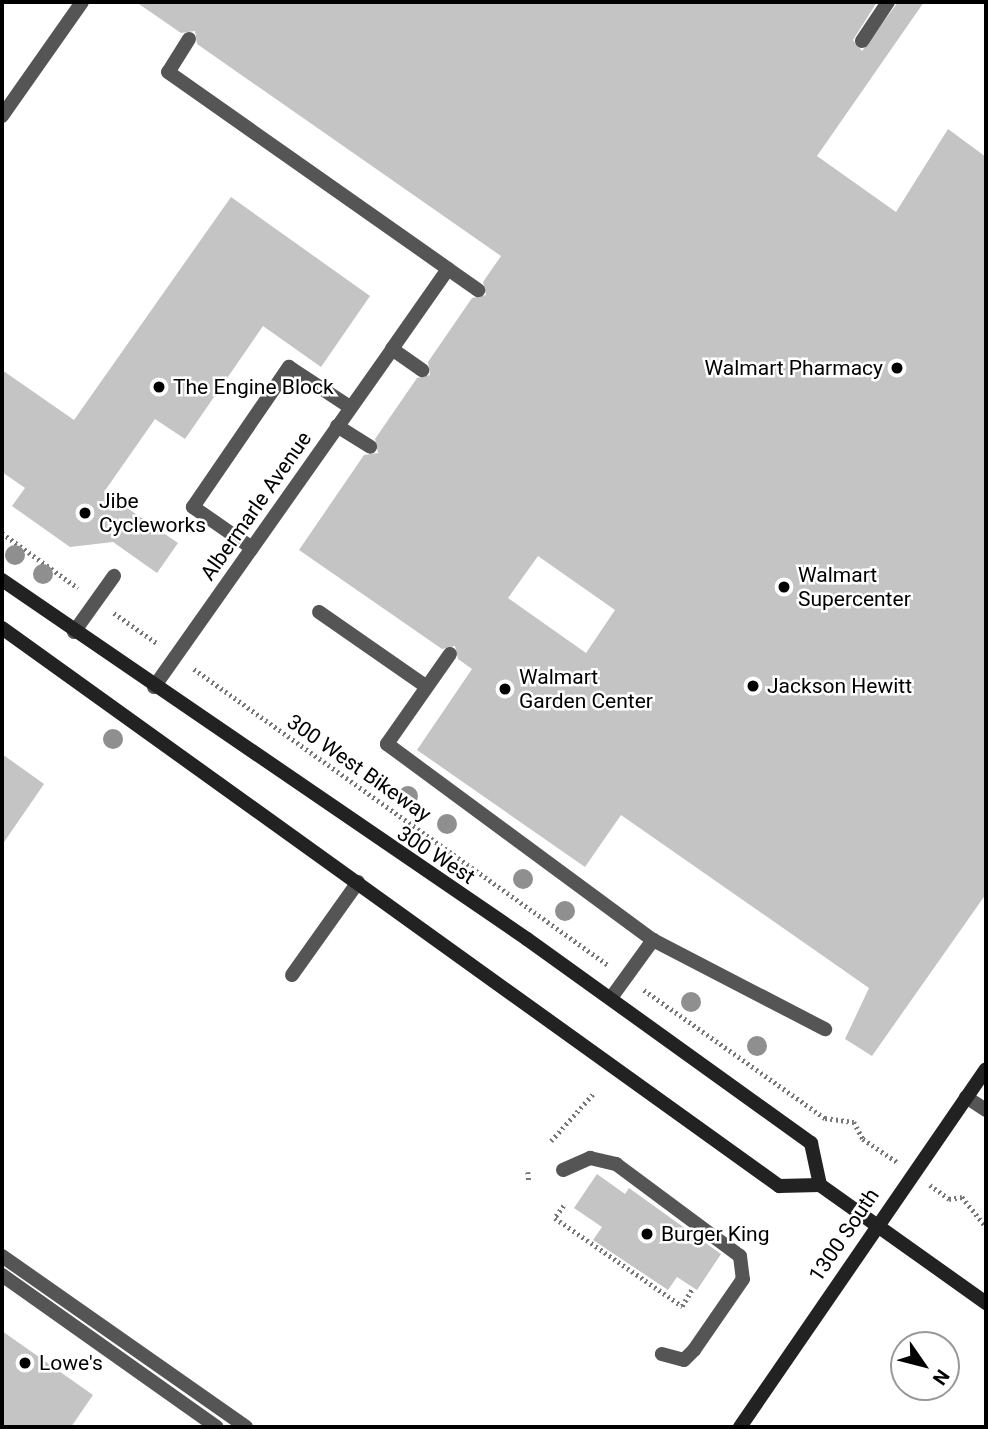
<!DOCTYPE html>
<html>
<head>
<meta charset="utf-8">
<style>
  body { margin:0 }
  #map { position:relative; width:988px; height:1429px; overflow:hidden; background:#fff; font-family:Roboto,sans-serif }
  div>[style] { position:absolute }
  [style*='--x'] { left:calc(var(--x)*1px); top:calc(var(--y)*1px); width:calc(var(--w)*1px); rotate:calc(var(--a)*1deg) }
  .building>* { inset:0; background:#c4c4c4 }
  .path>* { height:4.5px; margin-top:-2.25px; transform-origin:0; background:repeating-linear-gradient(90deg,#777 0 2px,transparent 0 5.5px) }
  .service>* { height:14px; margin:-7px; padding:0 7px; transform-origin:7px; border-radius:7px; background:#555 }
  .minor>* { height:14px; margin:-7px; padding:0 7px; transform-origin:7px; border-radius:7px; background:#555 }
  .secondary>* { height:14px; margin:-7px; padding:0 7px; transform-origin:7px; border-radius:7px; background:#222 }
  .trees>* { width:20px; height:20px; margin:-10px; border-radius:50%; background:#8f8f8f }
  .dots>* { width:19px; height:19px; translate:-50% -50%; box-sizing:border-box; border:4px solid #fff; border-radius:50% }
  span { translate:-50% -50%; white-space:nowrap; text-align:center; line-height:1.15; -webkit-text-stroke:5px #fff; paint-order:stroke }
  .poi-label { font-size:21px; color:#000 }
  .right { translate:-100% -50%; text-align:right }
  .left { translate:0 -50%; text-align:left }
  .street-label { font-size:21px; color:#000 }
  .frame { position:absolute; inset:0; border:4px solid #000; pointer-events:none }
  .north { position:absolute; left:890px; top:1331px; width:70px; height:70px; box-sizing:border-box; background:#fff; border:2px solid #999; border-radius:50%; rotate:125deg; font-size:19px; font-weight:700; line-height:28px; text-align:center; color:#000 }
  .north::after { content:''; display:block; margin:auto; width:24px; height:32px; background:#000; clip-path:polygon(50% 0,100% 100%,50% 72%,0 100%) }
</style>
</head>
<body>
<div id="map">
  <div class="building">
    <i style="clip-path:polygon(evenodd,136px 2px,877px 2px,853px 40px,862px 51px,898px 2px,924px 2px,817px 156px,896px 212px,948px 129px,986px 157px,986px 894px,872px 1056px,845px 1039px,869px 988px,621px 815px,585px 867px,417px 750px,472px 669px,458px 659px,455px 646px,442px 649px,299px 550px,364px 455px,378px 453px,375px 439px,417px 378px,430px 375px,428px 362px,472px 298px,486px 295px,483px 282px,501px 256px,197px 44px,195px 31px,181px 33px,136px 2px,538px 556px,615px 610px,586px 653px,508px 598px,538px 556px)"></i>
    <i style="clip-path:polygon(231px 197px,370px 296px,321px 367px,263px 326px,185px 439px,155px 419px,104px 492px,178px 543px,157px 573px,113px 542px,70px 547px,12px 506px,25px 488px,2px 472px,2px 370px,74px 420px)"></i>
    <i style="clip-path:polygon(2px 754px,44px 784px,2px 845px)"></i>
    <i style="clip-path:polygon(597px 1174px,625px 1194px,629px 1188px,721px 1254px,697px 1290px,677px 1277px,668px 1290px,593px 1240px,602px 1227px,574px 1208px)"></i>
    <i style="clip-path:polygon(2px 1331px,93px 1395px,71px 1427px,2px 1427px)"></i>
  </div>
  <div class="path">
    <i style="--x:2;--y:533;--w:94;--a:35.9"></i>
    <i style="--x:114;--y:613;--w:54;--a:35.2"></i>
    <i style="--x:194;--y:669;--w:509;--a:35.56"></i>
    <i style="--x:644;--y:990;--w:222;--a:35.3"></i>
    <i style="--x:825;--y:1118;--w:29;--a:8"></i>
    <i style="--x:854;--y:1122;--w:19;--a:62"></i>
    <i style="--x:863;--y:1139;--w:41;--a:34.1"></i>
    <i style="--x:551;--y:1141;--w:63;--a:-48.2"></i>
    <i style="--x:528;--y:1172;--w:9;--a:84"></i>
    <i style="--x:930;--y:1185;--w:24;--a:36"></i>
    <i style="--x:949;--y:1199;--w:13;--a:-9"></i>
    <i style="--x:962;--y:1197;--w:38;--a:51"></i>
    <i style="--x:564;--y:1206;--w:15;--a:127"></i>
    <i style="--x:555;--y:1218;--w:155;--a:34.7"></i>
    <i style="--x:682;--y:1306;--w:21;--a:-59"></i>
  </div>
  <div class="service">
    <i style="--x:189;--y:39;--w:39;--a:122"></i>
    <i style="--x:168;--y:72;--w:342;--a:35.1"></i>
    <i style="--x:448;--y:269;--w:98;--a:125"></i>
    <i style="--x:392;--y:349;--w:37;--a:35"></i>
    <i style="--x:862;--y:41;--w:47;--a:-56.3"></i>
    <i style="--x:448;--y:269;--w:37;--a:35"></i>
    <i style="--x:337;--y:426;--w:39;--a:32"></i>
    <i style="--x:252;--y:548;--w:72;--a:-145.2"></i>
    <i style="--x:193;--y:507;--w:170;--a:-55.6"></i>
    <i style="--x:289;--y:367;--w:73;--a:33.3"></i>
    <i style="--x:319;--y:612;--w:131;--a:34.8"></i>
    <i style="--x:74;--y:632;--w:69;--a:-54.5"></i>
    <i style="--x:450;--y:654;--w:110;--a:125"></i>
    <i style="--x:387;--y:744;--w:330;--a:36.4"></i>
    <i style="--x:653;--y:940;--w:194;--a:27.4"></i>
    <i style="--x:292;--y:975;--w:114;--a:-54.6"></i>
    <i style="--x:611;--y:998;--w:72;--a:-54.1"></i>
    <i style="--x:966;--y:1097;--w:24;--a:33"></i>
    <i style="--x:563;--y:1170;--w:30;--a:-24"></i>
    <i style="--x:590;--y:1158;--w:27;--a:13"></i>
    <i style="--x:616;--y:1164;--w:154;--a:36.6"></i>
    <i style="--x:740;--y:1256;--w:23;--a:83"></i>
    <i style="--x:743;--y:1279;--w:86;--a:124.6"></i>
    <i style="--x:694;--y:1350;--w:14;--a:135"></i>
    <i style="--x:684;--y:1360;--w:23;--a:-165"></i>
    <i style="--x:2;--y:1256;--w:298;--a:35"></i>
    <i style="--x:2;--y:1275;--w:263;--a:35.3"></i>
  </div>
  <div class="minor">
    <i style="--x:2;--y:116;--w:139;--a:-54.9"></i>
    <i style="--x:154;--y:687;--w:413;--a:-54.8"></i>
  </div>
  <div class="secondary">
    <i style="--x:2;--y:580;--w:636;--a:34.36"></i>
    <i style="--x:527;--y:939;--w:350;--a:35.7"></i>
    <i style="--x:811;--y:1143;--w:43;--a:77.9"></i>
    <i style="--x:2;--y:628;--w:957;--a:35.68"></i>
    <i style="--x:779;--y:1186;--w:41;--a:-1.4"></i>
    <i style="--x:820;--y:1185;--w:204;--a:35.4"></i>
    <i style="--x:740;--y:1427;--w:434;--a:-55.5"></i>
  </div>
  <div class="trees">
    <i style="left:15px;top:555px"></i>
    <i style="left:43px;top:574px"></i>
    <i style="left:113px;top:739px"></i>
    <i style="left:408px;top:796px"></i>
    <i style="left:447px;top:824px"></i>
    <i style="left:523px;top:879px"></i>
    <i style="left:565px;top:911px"></i>
    <i style="left:691px;top:1002px"></i>
    <i style="left:757px;top:1046px"></i>
  </div>
  <div class="dots">
    <i style="left:897px;top:368px;background:#000"></i>
    <i style="left:159px;top:387px;background:#000"></i>
    <i style="left:85px;top:513px;background:#000"></i>
    <i style="left:784px;top:587px;background:#000"></i>
    <i style="left:753px;top:686px;background:#000"></i>
    <i style="left:505px;top:689px;background:#000"></i>
    <i style="left:647px;top:1234px;background:#000"></i>
    <i style="left:25px;top:1363px;background:#000"></i>
  </div>
  <div class="poi-label">
    <span class="right" style="left:883px;top:368px">Walmart Pharmacy</span>
    <span class="left" style="left:173px;top:387px">The Engine Block</span>
    <span class="left" style="left:99px;top:513px">Jibe<br>Cycleworks</span>
    <span class="left" style="left:798px;top:587px">Walmart<br>Supercenter</span>
    <span class="left" style="left:519px;top:689px">Walmart<br>Garden Center</span>
    <span class="left" style="left:767px;top:686px">Jackson Hewitt</span>
    <span class="left" style="left:661px;top:1234px">Burger King</span>
    <span class="left" style="left:39px;top:1363px">Lowe's</span>
  </div>
  <div class="street-label">
    <span style="left:256px;top:506px;rotate:-55deg">Albermarle Avenue</span>
    <span style="left:359px;top:768px;rotate:35deg">300 West Bikeway</span>
    <span style="left:436px;top:855px;rotate:33deg">300 West</span>
    <span style="left:844px;top:1235px;rotate:-56deg">1300 South</span>
  </div>
  <div class="frame"></div>
  <div class="north">N</div>
</div>
</body>
</html>
